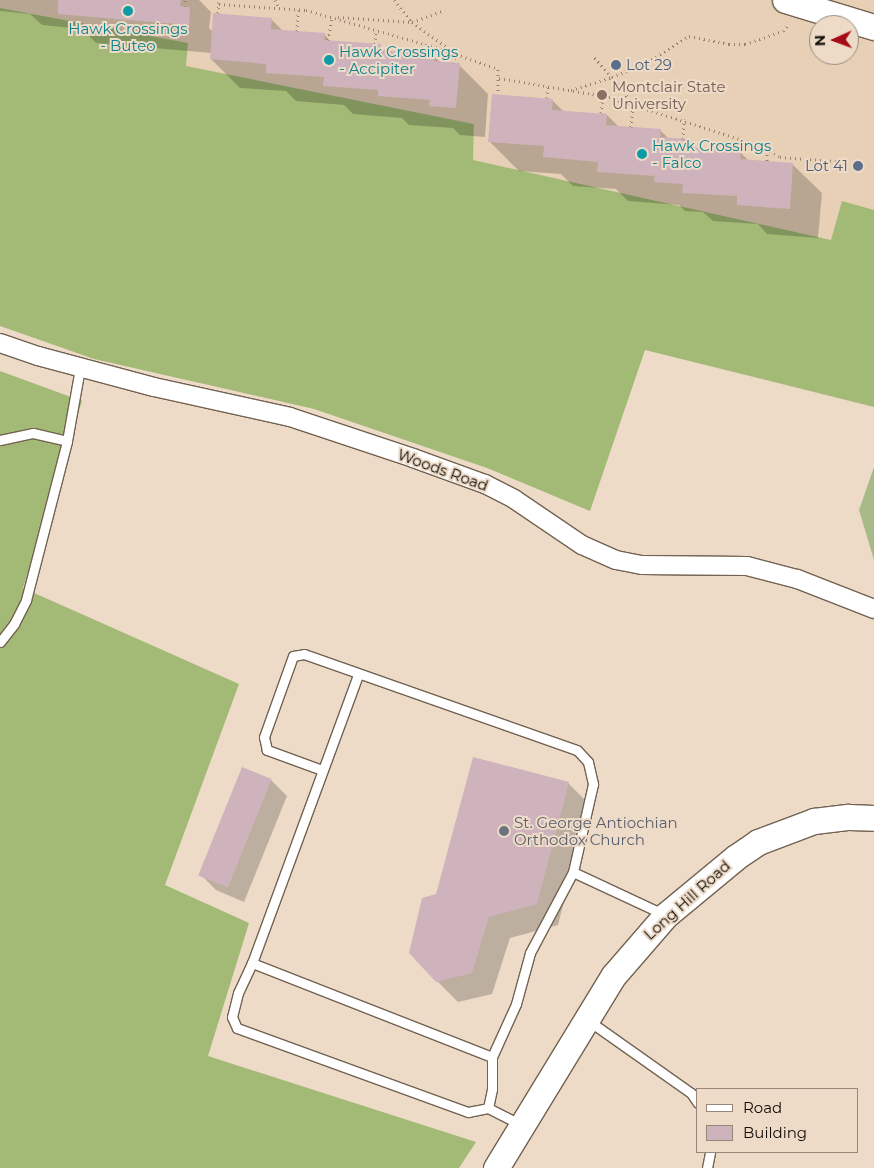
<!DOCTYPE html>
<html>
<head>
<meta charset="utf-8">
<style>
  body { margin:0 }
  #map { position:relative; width:874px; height:1168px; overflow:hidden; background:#eddbc8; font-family:Montserrat,sans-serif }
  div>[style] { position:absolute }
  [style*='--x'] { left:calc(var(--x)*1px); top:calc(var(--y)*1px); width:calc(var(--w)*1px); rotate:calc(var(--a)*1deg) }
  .built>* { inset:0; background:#e8d0b7 }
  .green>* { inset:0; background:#a8ba87 }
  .forest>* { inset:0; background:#a3ba76 }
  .shadow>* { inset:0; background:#0003 }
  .building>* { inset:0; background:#ceb3bc; transform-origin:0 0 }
  .path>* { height:3px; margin-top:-1.5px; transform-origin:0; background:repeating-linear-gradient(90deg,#908376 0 1px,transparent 0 5px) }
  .roads { filter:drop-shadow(1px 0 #726251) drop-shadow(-1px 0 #726251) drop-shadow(0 1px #726251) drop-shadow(0 -1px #726251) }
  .lane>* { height:9px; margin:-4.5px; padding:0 4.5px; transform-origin:4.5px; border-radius:4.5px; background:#fff }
  .street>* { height:18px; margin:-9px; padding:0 9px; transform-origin:9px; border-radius:9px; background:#fff }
  .secondary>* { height:25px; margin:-12.5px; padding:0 12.5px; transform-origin:12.5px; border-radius:12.5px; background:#fff }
  .dots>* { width:14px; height:14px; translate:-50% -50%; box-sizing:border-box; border:2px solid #eddbc8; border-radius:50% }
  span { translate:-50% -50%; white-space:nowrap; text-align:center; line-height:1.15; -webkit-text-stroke:4px #eddbc8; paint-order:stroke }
  .culture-label { font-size:15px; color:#0d838f }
  .left { translate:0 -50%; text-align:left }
  .service-label { font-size:15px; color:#4e5e75 }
  .right { translate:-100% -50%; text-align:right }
  .education-label { font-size:15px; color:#785e54 }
  .street-label { font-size:15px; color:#110b05 }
  .worship-label { font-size:15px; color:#5b616d }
  .legend { position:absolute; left:696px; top:1088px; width:162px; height:65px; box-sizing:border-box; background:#eddbc8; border:1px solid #95887a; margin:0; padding:6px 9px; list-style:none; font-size:15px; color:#110b05 }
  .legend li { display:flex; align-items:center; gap:10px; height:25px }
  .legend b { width:25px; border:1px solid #95887a }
  .north { position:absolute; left:809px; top:15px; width:50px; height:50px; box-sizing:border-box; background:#eddbc8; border:1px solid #95887a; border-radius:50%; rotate:268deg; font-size:14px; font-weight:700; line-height:20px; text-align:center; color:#110b05 }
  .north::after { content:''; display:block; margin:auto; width:18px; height:22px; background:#a40b17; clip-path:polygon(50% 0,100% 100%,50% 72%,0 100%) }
</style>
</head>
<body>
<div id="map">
  <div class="built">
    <i style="clip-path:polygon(evenodd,0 0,874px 0,874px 210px,842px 202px,831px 240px,473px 160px,474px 124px,186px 66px,188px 43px,0 8px,0 0,819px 25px,849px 25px,849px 55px,819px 55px,819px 25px)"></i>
  </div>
  <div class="green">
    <i style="clip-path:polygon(874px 467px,874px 560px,859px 510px)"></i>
  </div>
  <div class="forest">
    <i style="clip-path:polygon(0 8px,188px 43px,186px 66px,474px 124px,473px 160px,831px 240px,842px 201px,874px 210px,874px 407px,645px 350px,590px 511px,487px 468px,314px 409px,94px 359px,0 326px)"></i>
    <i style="clip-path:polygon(0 371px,82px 401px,23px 588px,239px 684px,165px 885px,249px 923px,208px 1056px,476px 1142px,459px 1168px,0 1168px)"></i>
  </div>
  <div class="shadow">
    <i style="clip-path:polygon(0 0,199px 0,211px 12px,209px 28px,213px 32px,271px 19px,283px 31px,324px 34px,331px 42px,380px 46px,387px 52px,434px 56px,441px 63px,459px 65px,488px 94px,485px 137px,460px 135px,453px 128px,409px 125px,402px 118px,353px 114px,344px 105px,296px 101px,286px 91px,240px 88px,211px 59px,212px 53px,96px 43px,82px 29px,42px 25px,30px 14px,0 11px)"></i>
    <i style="clip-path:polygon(552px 100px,564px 112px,607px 115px,619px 127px,660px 130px,669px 139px,687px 140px,696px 149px,740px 152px,749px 161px,792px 164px,822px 193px,818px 238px,767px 234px,758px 224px,713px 221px,703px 212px,685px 211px,679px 205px,628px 201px,616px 189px,573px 186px,561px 174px,519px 171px,490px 142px)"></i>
    <i style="clip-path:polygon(271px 780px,287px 796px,244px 902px,216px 890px,200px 874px)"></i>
    <i style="clip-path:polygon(568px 783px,589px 804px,558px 925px,510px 938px,492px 994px,458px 1002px,437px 981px,437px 895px)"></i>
  </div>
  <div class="building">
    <i style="clip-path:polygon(58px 0,181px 0,180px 6px,190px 7px,189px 25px,58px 14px)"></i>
    <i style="clip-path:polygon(213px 13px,272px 18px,271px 29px,325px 33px,324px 40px,381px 44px,380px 50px,435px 55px,434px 61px,460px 63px,456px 108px,429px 106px,430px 100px,378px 96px,378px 90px,323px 86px,324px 77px,266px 73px,266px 64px,210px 59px)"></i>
    <i style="clip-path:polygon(492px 94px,553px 99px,552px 110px,607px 114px,606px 125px,661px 129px,660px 137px,688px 139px,687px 147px,741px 151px,740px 159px,793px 163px,790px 209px,737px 205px,737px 196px,682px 193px,683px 184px,654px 182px,655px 176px,597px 172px,598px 162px,543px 157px,544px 146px,488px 142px)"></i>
    <i style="clip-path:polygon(473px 757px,569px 782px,537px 904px,489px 917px,472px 973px,436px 982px,409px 953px,422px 898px,436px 894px)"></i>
    <i style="left:242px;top:767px;width:32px;height:117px;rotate:22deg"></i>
  </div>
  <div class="path">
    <i style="--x:275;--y:0;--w:9;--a:63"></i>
    <i style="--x:394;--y:0;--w:28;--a:51"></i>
    <i style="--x:412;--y:22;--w:53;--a:35.8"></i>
    <i style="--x:455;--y:53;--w:10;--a:96"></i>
    <i style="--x:219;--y:4;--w:87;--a:3.9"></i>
    <i style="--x:306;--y:10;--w:141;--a:16"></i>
    <i style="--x:442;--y:49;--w:59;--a:19.7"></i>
    <i style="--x:498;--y:69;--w:25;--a:90"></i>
    <i style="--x:185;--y:6;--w:6;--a:-90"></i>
    <i style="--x:218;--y:13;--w:13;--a:-86"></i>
    <i style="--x:338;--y:17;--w:74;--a:3.9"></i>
    <i style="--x:412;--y:22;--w:35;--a:-20"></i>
    <i style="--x:297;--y:31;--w:21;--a:-87"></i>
    <i style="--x:328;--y:40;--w:23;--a:-80"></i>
    <i style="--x:375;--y:44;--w:14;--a:-86"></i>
    <i style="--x:426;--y:54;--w:10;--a:-90"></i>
    <i style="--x:499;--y:78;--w:112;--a:9.8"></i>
    <i style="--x:609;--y:97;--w:160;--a:17.9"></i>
    <i style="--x:761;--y:146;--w:22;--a:30"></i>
    <i style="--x:780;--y:157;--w:66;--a:4.3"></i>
    <i style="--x:571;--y:90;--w:43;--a:-17.6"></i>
    <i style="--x:612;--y:77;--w:28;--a:-132"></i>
    <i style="--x:547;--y:98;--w:13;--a:-86"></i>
    <i style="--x:601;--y:113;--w:17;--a:-83"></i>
    <i style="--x:631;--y:127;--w:23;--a:-85"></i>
    <i style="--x:633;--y:104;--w:34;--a:-128"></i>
    <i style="--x:612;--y:77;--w:33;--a:-21"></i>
    <i style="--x:643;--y:65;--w:54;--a:-32.2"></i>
    <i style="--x:689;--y:36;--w:41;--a:11.3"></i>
    <i style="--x:729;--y:44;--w:16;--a:0"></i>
    <i style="--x:745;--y:44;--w:40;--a:-18.9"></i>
    <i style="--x:783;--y:31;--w:8;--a:-50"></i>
    <i style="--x:683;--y:139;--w:20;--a:-87"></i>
    <i style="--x:767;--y:161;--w:9;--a:-90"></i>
  </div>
  <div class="roads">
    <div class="lane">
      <i style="--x:0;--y:440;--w:34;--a:-12"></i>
      <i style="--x:33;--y:433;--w:35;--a:13"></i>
      <i style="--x:0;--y:642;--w:23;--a:-52"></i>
      <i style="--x:14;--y:624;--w:27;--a:-63"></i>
      <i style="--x:26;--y:600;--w:164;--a:-75.5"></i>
      <i style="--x:67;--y:441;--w:74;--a:-79.9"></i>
      <i style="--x:322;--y:770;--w:59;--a:-160"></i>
      <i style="--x:267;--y:750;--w:13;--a:-103"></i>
      <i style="--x:264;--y:737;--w:86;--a:-70.3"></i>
      <i style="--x:293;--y:656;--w:11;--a:-10"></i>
      <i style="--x:304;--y:654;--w:289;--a:19.4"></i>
      <i style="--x:577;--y:750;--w:16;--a:47"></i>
      <i style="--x:588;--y:762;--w:23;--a:77"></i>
      <i style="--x:593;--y:784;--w:90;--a:102.8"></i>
      <i style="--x:573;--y:872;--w:92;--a:118"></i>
      <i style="--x:530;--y:953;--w:53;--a:105.4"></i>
      <i style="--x:516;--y:1004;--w:58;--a:114.4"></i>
      <i style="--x:573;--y:872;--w:99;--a:25"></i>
      <i style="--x:252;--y:963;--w:307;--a:-69.8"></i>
      <i style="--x:589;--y:1021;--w:125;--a:35.2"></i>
      <i style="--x:691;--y:1093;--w:12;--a:55"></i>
      <i style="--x:488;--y:1108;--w:19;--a:-78"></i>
      <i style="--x:492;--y:1089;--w:32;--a:-90"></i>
      <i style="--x:492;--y:1057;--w:258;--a:-158.6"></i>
      <i style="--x:252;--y:963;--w:33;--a:115"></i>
      <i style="--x:238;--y:993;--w:25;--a:104"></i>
      <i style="--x:232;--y:1017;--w:12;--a:66"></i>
      <i style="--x:237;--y:1028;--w:246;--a:20"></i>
      <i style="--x:468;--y:1112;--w:20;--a:-11"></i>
      <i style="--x:488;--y:1108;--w:36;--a:27"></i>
      <i style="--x:707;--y:1168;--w:16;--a:-79"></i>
    </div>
    <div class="street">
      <i style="--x:0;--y:343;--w:40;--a:18.9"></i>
      <i style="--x:38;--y:356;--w:120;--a:15"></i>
      <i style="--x:154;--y:387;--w:139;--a:12.4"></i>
      <i style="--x:290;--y:417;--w:130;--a:18.4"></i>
      <i style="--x:413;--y:458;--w:77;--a:19.9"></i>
      <i style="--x:485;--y:484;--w:33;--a:27"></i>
      <i style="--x:514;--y:499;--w:82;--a:34.1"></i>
      <i style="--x:582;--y:545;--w:37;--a:24"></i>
      <i style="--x:616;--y:560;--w:26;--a:11"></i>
      <i style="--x:642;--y:565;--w:105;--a:0.5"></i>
      <i style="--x:747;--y:566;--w:52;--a:14.6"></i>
      <i style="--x:797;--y:579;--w:83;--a:21.3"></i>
    </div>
    <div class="secondary">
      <i style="--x:785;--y:0;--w:93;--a:16.9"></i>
      <i style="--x:496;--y:1168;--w:226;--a:-58.6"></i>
      <i style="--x:614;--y:975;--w:79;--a:-49.1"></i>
      <i style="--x:666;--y:915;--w:91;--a:-39.6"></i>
      <i style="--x:736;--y:857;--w:27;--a:-34"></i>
      <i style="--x:758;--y:842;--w:60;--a:-20.6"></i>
      <i style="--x:814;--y:821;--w:35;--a:-7"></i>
      <i style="--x:849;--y:817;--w:25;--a:2"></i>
    </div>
  </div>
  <div class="dots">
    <i style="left:128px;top:11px;background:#0f9aa8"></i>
    <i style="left:329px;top:60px;background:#0f9aa8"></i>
    <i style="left:616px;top:65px;background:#5c6f8a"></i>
    <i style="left:602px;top:95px;background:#8d6e63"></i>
    <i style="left:642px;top:154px;background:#0f9aa8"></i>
    <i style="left:858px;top:166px;background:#5c6f8a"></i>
    <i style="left:504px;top:831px;background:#6b7280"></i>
  </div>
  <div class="culture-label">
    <span style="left:128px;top:37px">Hawk Crossings<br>- Buteo</span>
    <span class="left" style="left:339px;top:60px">Hawk Crossings<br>- Accipiter</span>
    <span class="left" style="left:652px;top:154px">Hawk Crossings<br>- Falco</span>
  </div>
  <div class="service-label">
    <span class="left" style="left:626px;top:65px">Lot 29</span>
    <span class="right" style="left:848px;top:166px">Lot 41</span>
  </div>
  <div class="education-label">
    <span class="left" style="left:612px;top:95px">Montclair State<br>University</span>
  </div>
  <div class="street-label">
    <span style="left:443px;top:470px;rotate:20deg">Woods Road</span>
    <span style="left:687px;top:900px;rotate:-42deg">Long Hill Road</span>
  </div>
  <div class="worship-label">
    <span class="left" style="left:514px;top:831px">St. George Antiochian<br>Orthodox Church</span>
  </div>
  <ul class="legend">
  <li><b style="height:6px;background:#fff"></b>Road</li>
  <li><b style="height:14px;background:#ceb3bc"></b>Building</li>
  </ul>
  <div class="north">N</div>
</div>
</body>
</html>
